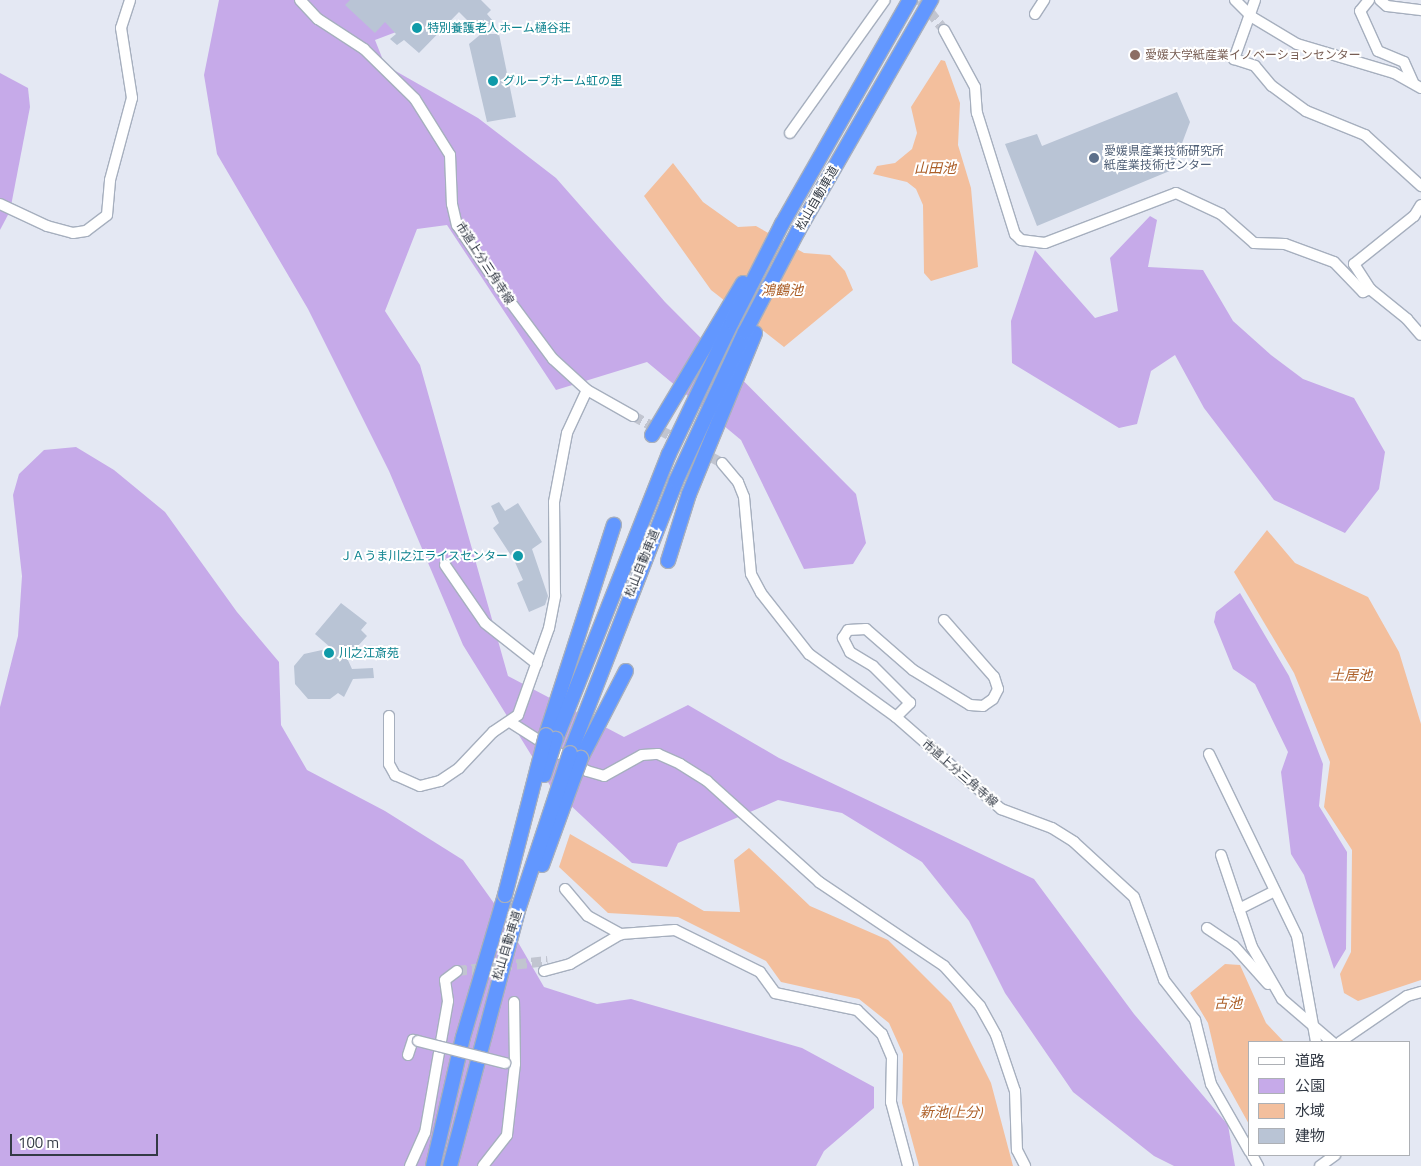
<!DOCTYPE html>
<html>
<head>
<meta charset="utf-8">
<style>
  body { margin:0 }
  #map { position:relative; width:1421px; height:1166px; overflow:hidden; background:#e4e8f3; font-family:"Titillium Web","Noto Sans JP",sans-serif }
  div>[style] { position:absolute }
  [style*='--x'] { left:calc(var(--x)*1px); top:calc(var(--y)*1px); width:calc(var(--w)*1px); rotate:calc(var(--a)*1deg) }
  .green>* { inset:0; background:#c6aae9 }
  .water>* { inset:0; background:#f3bf9d }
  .building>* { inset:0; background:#b9c4d5 }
  .minor-tunnel>* { height:10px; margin-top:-5px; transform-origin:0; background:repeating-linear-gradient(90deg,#c1c5d0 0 10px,transparent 0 15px) }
  .roads { filter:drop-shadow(1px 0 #a6afbe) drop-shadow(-1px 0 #a6afbe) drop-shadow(0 1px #a6afbe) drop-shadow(0 -1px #a6afbe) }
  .minor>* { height:10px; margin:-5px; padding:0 5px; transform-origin:5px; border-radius:5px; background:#fff }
  .highway>* { height:14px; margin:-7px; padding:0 7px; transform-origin:7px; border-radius:7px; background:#6297ff }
  .bridges { filter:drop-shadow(1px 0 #a6afbe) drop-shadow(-1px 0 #a6afbe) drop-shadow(0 1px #a6afbe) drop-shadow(0 -1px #a6afbe) }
  .minor-bridge>* { height:10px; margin:-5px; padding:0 5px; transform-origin:5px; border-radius:5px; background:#fff }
  .highway-bridge>* { height:14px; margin:-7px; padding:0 7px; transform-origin:7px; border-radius:7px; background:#6297ff }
  .dots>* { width:14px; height:14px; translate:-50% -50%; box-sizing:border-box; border:2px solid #fff; border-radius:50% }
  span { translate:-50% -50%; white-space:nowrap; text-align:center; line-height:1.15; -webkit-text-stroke:4px #fff; paint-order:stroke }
  .culture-label { font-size:12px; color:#0d838f }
  .left { translate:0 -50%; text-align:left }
  .right { translate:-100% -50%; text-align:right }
  .education-label { font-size:12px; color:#785e54 }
  .service-label { font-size:12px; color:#4e5e75 }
  .street-label { font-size:12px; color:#333a45 }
  .water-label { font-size:14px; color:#ac5f28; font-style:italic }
  .legend { position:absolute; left:1248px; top:1041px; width:162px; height:115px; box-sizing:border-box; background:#fff; border:1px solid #adb0b5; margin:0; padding:6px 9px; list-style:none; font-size:15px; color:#333a45 }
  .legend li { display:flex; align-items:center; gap:10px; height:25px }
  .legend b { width:25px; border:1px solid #adb0b5 }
  .scale { position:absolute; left:10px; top:1134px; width:148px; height:22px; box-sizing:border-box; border:2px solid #333a45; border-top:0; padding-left:6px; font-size:15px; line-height:18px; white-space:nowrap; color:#333a45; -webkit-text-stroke:4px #fff; paint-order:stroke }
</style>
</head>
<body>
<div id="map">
  <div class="green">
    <i style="clip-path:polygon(219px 0,454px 0,441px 15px,375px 40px,385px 65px,478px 118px,556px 178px,665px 302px,856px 494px,866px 543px,853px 564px,804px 569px,741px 440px,647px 362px,556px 390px,447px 225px,417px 229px,385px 311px,420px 365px,508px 676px,624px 737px,688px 705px,779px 758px,1034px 879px,1134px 1014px,1228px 1125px,1235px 1166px,1174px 1166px,1154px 1156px,1073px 1092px,1005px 993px,969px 921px,922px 862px,842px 813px,778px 800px,678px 843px,667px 867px,632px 863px,551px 787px,463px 645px,389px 471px,308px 309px,217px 154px,204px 75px)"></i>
    <i style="clip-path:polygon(0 73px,28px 88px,30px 107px,10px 211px,0 230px)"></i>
    <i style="clip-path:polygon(1150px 216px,1157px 220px,1148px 267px,1203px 270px,1233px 321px,1271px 355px,1303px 379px,1354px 398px,1385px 452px,1379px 489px,1345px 533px,1274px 500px,1204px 408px,1175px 355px,1151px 371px,1137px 424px,1119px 428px,1012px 363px,1011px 321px,1035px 250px,1095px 318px,1118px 311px,1110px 258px)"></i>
    <i style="clip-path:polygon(76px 447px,114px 470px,165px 512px,237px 612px,279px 662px,281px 725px,307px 770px,385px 811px,463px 860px,501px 913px,544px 987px,597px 1004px,631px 999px,802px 1048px,874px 1087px,874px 1108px,824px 1151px,816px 1166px,0 1166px,0 707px,18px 636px,22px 576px,13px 495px,19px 474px,44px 450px)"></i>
    <i style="clip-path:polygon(1240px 593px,1289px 676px,1323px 764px,1319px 806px,1347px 852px,1346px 949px,1334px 969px,1304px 875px,1291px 854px,1281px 772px,1288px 752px,1255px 684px,1233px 669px,1214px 622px,1216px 612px)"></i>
  </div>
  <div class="water">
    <i style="clip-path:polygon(941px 60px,945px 61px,960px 103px,958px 145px,971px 188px,978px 267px,931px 281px,924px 273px,923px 205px,916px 189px,907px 182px,873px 174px,877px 166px,895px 163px,912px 149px,917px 133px,911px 107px)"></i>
    <i style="clip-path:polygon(673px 163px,703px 202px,738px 227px,756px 226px,804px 253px,830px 255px,845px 271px,853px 290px,784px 347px,711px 290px,644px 196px)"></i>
    <i style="clip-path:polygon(1267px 530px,1295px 563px,1368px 597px,1399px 652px,1421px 724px,1421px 980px,1358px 1001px,1344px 993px,1340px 974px,1351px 952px,1352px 850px,1324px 807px,1330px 762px,1294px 673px,1234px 572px)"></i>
    <i style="clip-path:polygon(570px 834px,704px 911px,740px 912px,734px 860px,749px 848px,810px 906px,888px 940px,951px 1003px,991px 1083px,1013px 1166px,919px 1166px,902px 1103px,903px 1054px,889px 1023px,859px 999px,781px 982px,766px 961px,678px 917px,608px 913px,559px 867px)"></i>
    <i style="clip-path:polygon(1225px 964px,1240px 965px,1266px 1023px,1284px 1042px,1250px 1042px,1250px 1126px,1219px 1070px,1208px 1023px,1190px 993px)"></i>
  </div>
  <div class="building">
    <i style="clip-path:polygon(350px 0,481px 0,491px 10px,487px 14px,493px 21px,481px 34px,459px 12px,419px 53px,404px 40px,397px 45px,390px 39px,396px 34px,385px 22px,375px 33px,345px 5px)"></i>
    <i style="clip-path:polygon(481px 34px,499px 34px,516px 117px,487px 122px,469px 44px)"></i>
    <i style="clip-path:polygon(1177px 92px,1190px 122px,1172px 170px,1037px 226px,1005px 144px,1037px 134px,1042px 146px)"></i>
    <i style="clip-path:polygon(499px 502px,505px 511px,518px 503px,542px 542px,532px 549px,548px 596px,545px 605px,529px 612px,517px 583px,523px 580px,514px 560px,493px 528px,499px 523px,491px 506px)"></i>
    <i style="clip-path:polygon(341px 603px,367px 623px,361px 630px,367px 636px,347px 658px,352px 669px,373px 668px,374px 678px,353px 679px,344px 697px,338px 693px,330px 699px,308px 699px,295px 684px,294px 666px,304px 654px,331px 648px,315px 634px)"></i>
  </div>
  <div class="minor-tunnel">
    <i style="--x:920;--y:0;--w:38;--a:51"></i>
    <i style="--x:633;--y:416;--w:101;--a:27.8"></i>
    <i style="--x:457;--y:971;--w:91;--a:-6.3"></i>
  </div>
  <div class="roads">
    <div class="minor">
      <i style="--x:300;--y:0;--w:26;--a:47"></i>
      <i style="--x:318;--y:19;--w:55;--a:33.1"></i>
      <i style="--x:364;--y:49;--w:71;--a:44.4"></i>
      <i style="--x:415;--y:99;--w:66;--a:58"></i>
      <i style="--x:450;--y:155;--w:49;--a:87.7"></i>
      <i style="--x:452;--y:204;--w:22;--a:77"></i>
      <i style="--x:457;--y:225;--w:71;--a:55.9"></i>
      <i style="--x:497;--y:284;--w:94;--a:53.3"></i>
      <i style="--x:553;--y:359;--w:46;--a:42.4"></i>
      <i style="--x:587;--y:390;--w:53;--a:29.5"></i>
      <i style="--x:1235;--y:0;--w:24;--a:45"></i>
      <i style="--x:1252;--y:17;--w:52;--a:31"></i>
      <i style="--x:1297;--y:44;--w:101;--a:16.6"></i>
      <i style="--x:1394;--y:73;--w:31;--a:29"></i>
      <i style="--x:1255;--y:0;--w:63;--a:109.6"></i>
      <i style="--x:1234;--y:59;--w:22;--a:18"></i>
      <i style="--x:1255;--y:66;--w:26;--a:50"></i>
      <i style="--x:1272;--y:86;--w:42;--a:36.3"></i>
      <i style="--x:1306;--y:111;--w:64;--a:22.1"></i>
      <i style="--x:1365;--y:135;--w:76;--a:42.3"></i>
      <i style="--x:1369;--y:0;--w:14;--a:129"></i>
      <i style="--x:1360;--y:11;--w:44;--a:65.8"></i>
      <i style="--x:1378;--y:51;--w:28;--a:23"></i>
      <i style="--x:1404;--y:62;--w:22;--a:66"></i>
      <i style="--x:1380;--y:0;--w:9;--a:41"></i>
      <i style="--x:1387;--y:6;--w:34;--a:7"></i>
      <i style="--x:1035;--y:14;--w:17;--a:-57"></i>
      <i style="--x:944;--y:30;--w:65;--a:61.5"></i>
      <i style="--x:975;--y:87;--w:26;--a:86"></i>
      <i style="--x:977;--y:113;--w:127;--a:72.6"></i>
      <i style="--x:1015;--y:234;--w:8;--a:45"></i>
      <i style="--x:1021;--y:240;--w:24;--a:7"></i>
      <i style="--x:1045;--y:243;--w:140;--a:-20.9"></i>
      <i style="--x:1176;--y:193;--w:50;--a:25"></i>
      <i style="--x:1221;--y:214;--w:44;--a:41.3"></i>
      <i style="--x:1254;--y:243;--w:31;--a:2"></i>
      <i style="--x:1285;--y:244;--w:52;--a:20.2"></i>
      <i style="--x:1334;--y:262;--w:42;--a:46"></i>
      <i style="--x:1363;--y:292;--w:8;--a:-23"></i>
      <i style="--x:790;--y:133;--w:163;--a:-54.5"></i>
      <i style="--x:0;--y:204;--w:52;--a:25.1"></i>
      <i style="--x:47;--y:226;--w:27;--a:15"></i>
      <i style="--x:73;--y:233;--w:13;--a:-9"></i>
      <i style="--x:86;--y:231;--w:26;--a:-37"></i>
      <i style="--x:107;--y:215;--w:35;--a:-85"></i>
      <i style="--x:110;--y:180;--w:85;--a:-75"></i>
      <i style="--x:132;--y:98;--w:71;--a:-98.9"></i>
      <i style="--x:121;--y:28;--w:29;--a:-72"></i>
      <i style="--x:1421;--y:205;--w:13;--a:122"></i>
      <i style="--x:1414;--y:216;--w:77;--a:141.3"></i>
      <i style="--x:1354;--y:264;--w:30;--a:57"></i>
      <i style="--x:1370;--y:289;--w:48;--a:39"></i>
      <i style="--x:1407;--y:319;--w:21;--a:49"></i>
      <i style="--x:722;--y:463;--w:25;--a:50"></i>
      <i style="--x:738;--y:482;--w:16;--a:68"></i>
      <i style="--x:744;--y:497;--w:77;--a:84.8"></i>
      <i style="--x:751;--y:574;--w:21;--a:62"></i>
      <i style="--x:761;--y:593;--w:78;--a:51.8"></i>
      <i style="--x:809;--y:654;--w:107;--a:35.9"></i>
      <i style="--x:896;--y:717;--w:140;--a:41.2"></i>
      <i style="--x:1001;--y:809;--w:54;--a:20.4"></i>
      <i style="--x:1052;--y:828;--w:26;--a:32"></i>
      <i style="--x:1074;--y:842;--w:81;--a:42.5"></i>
      <i style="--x:1134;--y:897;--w:88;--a:70.1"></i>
      <i style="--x:1164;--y:980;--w:51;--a:52.2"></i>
      <i style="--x:1195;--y:1020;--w:66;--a:76"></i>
      <i style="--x:1211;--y:1084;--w:78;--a:60.2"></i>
      <i style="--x:445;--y:565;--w:70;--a:55.4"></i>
      <i style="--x:485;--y:623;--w:66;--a:38.3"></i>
      <i style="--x:389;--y:716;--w:48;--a:90"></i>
      <i style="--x:389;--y:764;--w:13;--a:61"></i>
      <i style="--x:395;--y:775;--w:27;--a:24"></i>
      <i style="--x:420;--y:786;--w:21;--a:-14"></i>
      <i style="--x:440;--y:781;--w:23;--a:-34"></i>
      <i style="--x:459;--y:768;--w:50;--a:-46.6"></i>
      <i style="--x:493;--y:732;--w:30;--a:-34"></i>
      <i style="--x:518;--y:715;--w:92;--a:-70.4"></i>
      <i style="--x:549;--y:628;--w:33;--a:-79"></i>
      <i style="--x:555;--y:596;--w:94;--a:-90.6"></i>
      <i style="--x:554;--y:502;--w:70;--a:-79.3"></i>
      <i style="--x:567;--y:433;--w:47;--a:-65.1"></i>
      <i style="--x:896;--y:717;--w:20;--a:-45"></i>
      <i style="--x:910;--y:703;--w:52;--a:-135"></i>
      <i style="--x:873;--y:666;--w:27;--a:-149"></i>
      <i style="--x:850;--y:652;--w:16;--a:-117"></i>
      <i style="--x:843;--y:638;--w:9;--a:-58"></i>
      <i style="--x:848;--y:630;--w:18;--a:-3"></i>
      <i style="--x:866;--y:629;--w:62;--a:41.1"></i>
      <i style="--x:913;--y:670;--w:67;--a:31.6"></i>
      <i style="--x:970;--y:705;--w:13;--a:4"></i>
      <i style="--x:983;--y:706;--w:12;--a:-35"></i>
      <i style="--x:993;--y:699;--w:11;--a:-63"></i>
      <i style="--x:998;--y:689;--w:13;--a:-108"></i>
      <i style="--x:994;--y:677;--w:76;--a:-131.3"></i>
      <i style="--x:510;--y:722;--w:91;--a:32.5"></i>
      <i style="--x:587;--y:771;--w:18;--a:16"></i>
      <i style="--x:604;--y:776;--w:43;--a:-28.9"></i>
      <i style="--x:642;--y:755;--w:16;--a:-4"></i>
      <i style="--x:658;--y:754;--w:24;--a:24"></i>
      <i style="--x:680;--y:764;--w:32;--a:32"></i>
      <i style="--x:707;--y:781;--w:151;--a:42"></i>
      <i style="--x:819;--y:882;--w:151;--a:33.9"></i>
      <i style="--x:944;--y:966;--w:54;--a:48"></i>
      <i style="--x:980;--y:1006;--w:33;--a:61"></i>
      <i style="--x:996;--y:1035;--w:59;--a:71.3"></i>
      <i style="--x:1015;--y:1091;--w:59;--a:88.1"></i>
      <i style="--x:1017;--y:1150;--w:18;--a:63"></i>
      <i style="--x:1209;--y:754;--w:202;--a:64.2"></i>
      <i style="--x:1297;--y:936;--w:108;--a:79.8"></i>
      <i style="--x:1221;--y:855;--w:97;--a:71.4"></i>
      <i style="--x:1252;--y:947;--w:60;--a:60"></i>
      <i style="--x:1282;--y:999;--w:66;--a:40.7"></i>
      <i style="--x:565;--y:889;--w:35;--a:50"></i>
      <i style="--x:588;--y:916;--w:38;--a:29"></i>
      <i style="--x:621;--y:934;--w:54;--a:-4.2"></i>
      <i style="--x:675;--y:930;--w:95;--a:26.3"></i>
      <i style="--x:760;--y:972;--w:26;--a:54"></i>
      <i style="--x:775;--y:993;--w:84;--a:11.7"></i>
      <i style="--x:857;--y:1010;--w:35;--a:44"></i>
      <i style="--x:882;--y:1034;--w:25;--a:67"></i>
      <i style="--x:892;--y:1057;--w:45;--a:91.3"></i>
      <i style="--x:891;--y:1102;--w:66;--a:75.1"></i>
      <i style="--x:1239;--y:909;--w:40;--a:-26.6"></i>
      <i style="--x:1207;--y:928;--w:32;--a:34"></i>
      <i style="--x:1234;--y:946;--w:51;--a:48.2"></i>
      <i style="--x:544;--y:971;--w:27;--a:-15"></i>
      <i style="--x:570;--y:964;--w:59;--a:-30.5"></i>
      <i style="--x:1340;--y:1042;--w:81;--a:-34.5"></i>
      <i style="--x:1407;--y:996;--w:15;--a:-16"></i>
      <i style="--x:408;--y:1055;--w:16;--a:-72"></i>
      <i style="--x:413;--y:1040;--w:5;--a:11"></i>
      <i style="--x:1252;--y:1155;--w:13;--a:61"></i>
      <i style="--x:410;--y:1166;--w:36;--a:-66"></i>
      <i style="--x:425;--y:1133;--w:134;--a:-80.1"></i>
      <i style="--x:448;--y:1001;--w:21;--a:-98"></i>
      <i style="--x:445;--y:980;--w:15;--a:-37"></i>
      <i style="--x:483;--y:1166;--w:39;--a:-52"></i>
      <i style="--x:507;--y:1135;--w:71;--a:-83.6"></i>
      <i style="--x:515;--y:1064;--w:62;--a:-90.9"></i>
      <i style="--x:1320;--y:1166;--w:19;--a:-36"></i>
    </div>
    <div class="highway">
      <i style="--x:652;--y:435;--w:177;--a:-59.1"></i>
      <i style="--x:668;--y:561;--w:70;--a:-72.6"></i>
      <i style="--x:689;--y:494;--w:174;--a:-67.7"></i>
      <i style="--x:546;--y:735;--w:221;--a:-72.1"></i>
      <i style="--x:556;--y:739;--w:307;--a:-68.4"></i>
      <i style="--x:669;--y:454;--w:146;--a:-64.5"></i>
      <i style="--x:732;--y:322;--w:110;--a:-63"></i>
      <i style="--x:782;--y:224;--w:258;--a:-60.3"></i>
      <i style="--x:570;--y:753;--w:292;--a:-68.7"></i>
      <i style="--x:676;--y:481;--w:164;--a:-65.2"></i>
      <i style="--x:745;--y:332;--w:114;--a:-62.3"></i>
      <i style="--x:798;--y:231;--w:267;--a:-60.1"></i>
      <i style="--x:581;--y:758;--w:98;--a:-62.7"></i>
      <i style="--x:433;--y:1166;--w:132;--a:-76.9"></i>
      <i style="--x:463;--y:1037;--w:148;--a:-73.5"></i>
      <i style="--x:450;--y:1166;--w:268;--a:-75.1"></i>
    </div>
  </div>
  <div class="bridges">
    <div class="minor-bridge">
      <i style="--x:418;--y:1041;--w:90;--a:14.2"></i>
    </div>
    <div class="highway-bridge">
      <i style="--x:544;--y:775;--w:38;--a:-72"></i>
      <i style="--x:542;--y:865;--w:114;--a:-70"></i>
      <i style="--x:505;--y:895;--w:165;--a:-75.6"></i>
      <i style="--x:519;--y:907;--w:162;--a:-71.7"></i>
    </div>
  </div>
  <div class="dots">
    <i style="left:417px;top:28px;background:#0f9aa8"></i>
    <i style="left:1135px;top:55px;background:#8d6e63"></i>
    <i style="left:493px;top:81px;background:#0f9aa8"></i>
    <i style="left:1094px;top:158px;background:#5c6f8a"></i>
    <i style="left:518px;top:556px;background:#0f9aa8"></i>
    <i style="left:329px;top:653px;background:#0f9aa8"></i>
  </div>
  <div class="culture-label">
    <span class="left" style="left:427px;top:28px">特別養護老人ホーム樋谷荘</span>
    <span class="left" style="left:503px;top:81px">グループホーム虹の里</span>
    <span class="right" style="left:508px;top:556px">ＪＡうま川之江ライスセンター</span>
    <span class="left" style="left:339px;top:653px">川之江斎苑</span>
  </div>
  <div class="education-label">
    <span class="left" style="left:1145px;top:55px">愛媛大学紙産業イノベーションセンター</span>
  </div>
  <div class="service-label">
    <span class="left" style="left:1104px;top:158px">愛媛県産業技術研究所<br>紙産業技術センター</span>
  </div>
  <div class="street-label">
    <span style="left:817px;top:198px;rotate:-60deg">松山自動車道</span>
    <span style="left:485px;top:263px;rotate:57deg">市道上分三角寺線</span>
    <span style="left:642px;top:563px;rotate:-68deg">松山自動車道</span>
    <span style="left:960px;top:773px;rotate:41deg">市道上分三角寺線</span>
    <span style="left:507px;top:945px;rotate:-73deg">松山自動車道</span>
  </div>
  <div class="water-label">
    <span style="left:935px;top:168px">山田池</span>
    <span style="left:782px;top:290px">鴻鶴池</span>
    <span style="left:1351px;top:675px">土居池</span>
    <span style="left:1228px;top:1003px">古池</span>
    <span style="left:951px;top:1112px">新池(上分)</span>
  </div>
  <ul class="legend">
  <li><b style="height:6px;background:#fff"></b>道路</li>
  <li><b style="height:14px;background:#c6aae9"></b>公園</li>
  <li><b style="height:14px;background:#f3bf9d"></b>水域</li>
  <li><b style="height:14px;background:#b9c4d5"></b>建物</li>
  </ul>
  <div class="scale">100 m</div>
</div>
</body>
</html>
